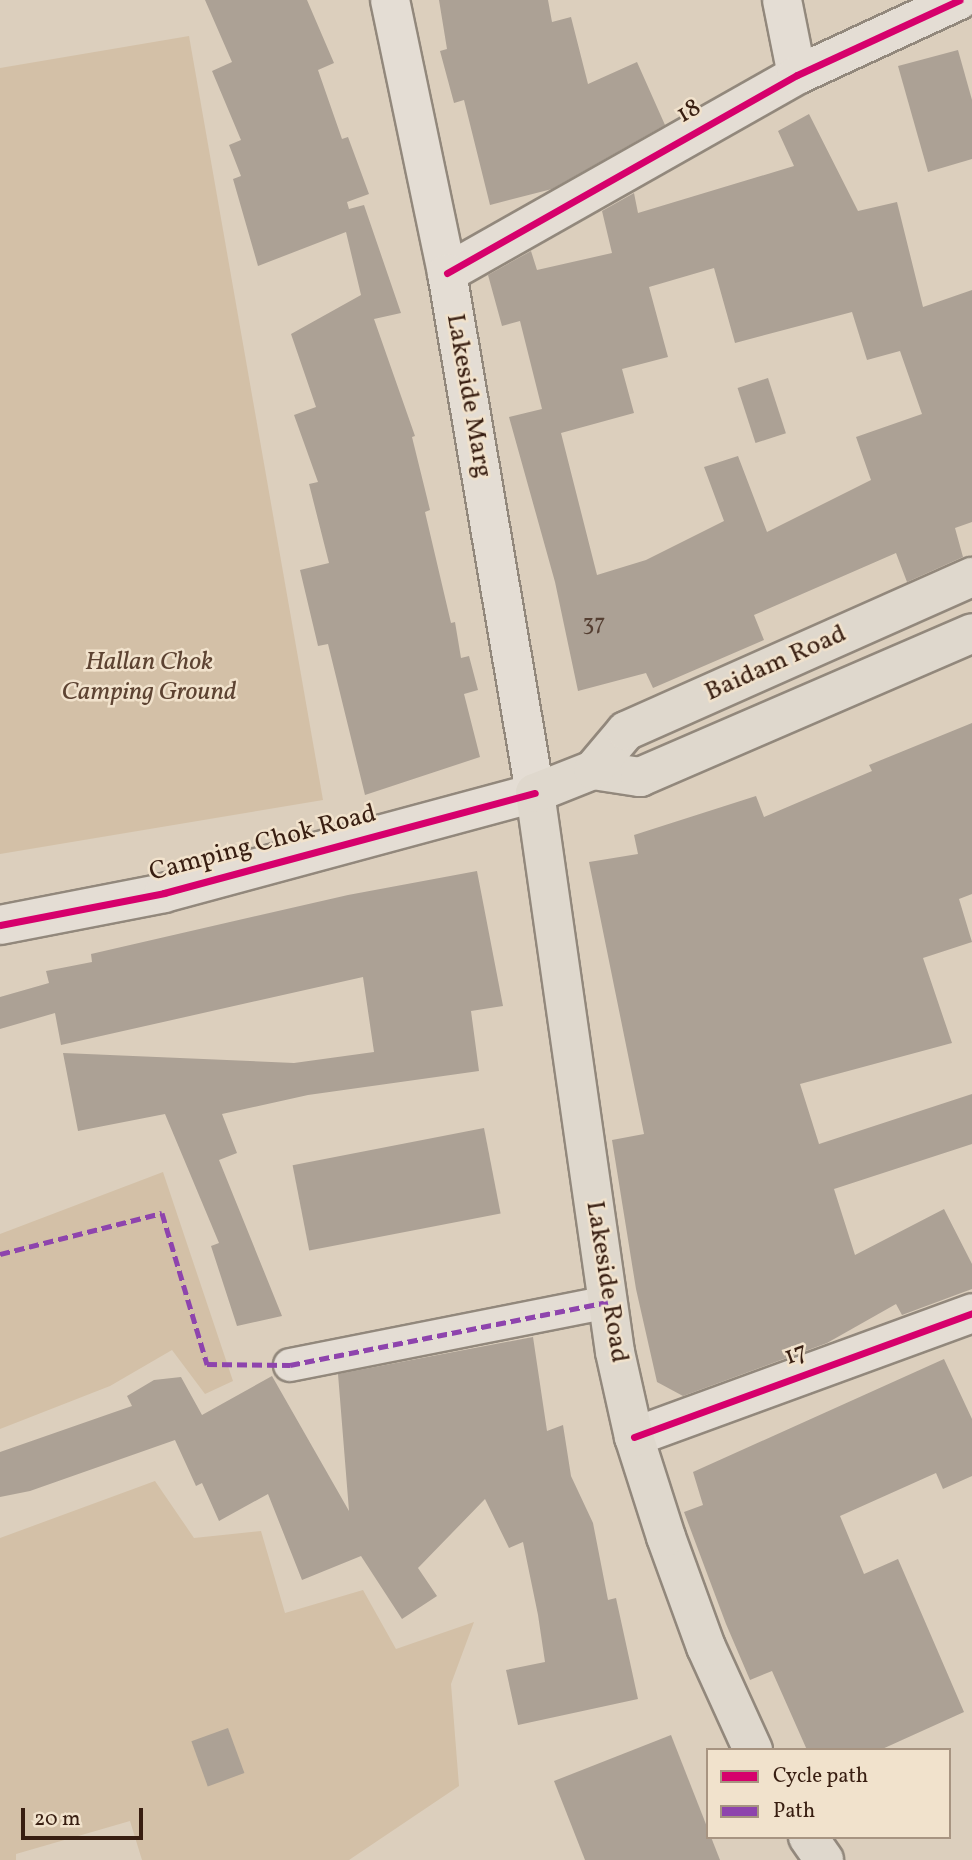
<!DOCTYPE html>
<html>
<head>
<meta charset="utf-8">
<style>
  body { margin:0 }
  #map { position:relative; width:972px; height:1860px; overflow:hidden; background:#dccfbd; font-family:Vollkorn,serif }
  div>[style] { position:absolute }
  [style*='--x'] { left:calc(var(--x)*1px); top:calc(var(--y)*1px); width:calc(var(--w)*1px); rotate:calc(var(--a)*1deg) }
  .green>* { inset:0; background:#d3c0a7 }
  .building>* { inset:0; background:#aca195; transform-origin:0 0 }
  .roads { filter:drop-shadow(2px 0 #92887c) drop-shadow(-2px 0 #92887c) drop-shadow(0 2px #92887c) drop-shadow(0 -2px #92887c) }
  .pedestrian>* { height:32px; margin:-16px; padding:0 16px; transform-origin:16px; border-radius:16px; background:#e4ddd4 }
  .minor>* { height:38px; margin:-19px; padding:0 19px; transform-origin:19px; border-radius:19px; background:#e4ddd4 }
  .secondary>* { height:38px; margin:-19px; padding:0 19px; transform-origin:19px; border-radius:19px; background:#e4ddd4 }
  .primary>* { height:38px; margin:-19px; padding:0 19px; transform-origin:19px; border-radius:19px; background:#dfd8cd }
  .quiet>* { height:5px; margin-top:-2.5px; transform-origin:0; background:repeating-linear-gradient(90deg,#8e44ad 0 10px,transparent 0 15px) }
  .cycleway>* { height:7px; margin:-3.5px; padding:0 3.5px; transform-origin:3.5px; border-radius:3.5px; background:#d6006c }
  span { translate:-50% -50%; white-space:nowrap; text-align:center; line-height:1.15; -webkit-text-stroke:5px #f1e2cc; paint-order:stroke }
  .number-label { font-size:23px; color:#553f32 }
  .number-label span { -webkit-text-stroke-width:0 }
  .street-label { font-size:26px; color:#381e11 }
  .park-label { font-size:26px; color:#5d4332; font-style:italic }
  .legend { position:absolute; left:706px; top:1748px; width:245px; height:91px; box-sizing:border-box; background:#f1e2cc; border:2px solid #a79481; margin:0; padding:9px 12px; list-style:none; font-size:21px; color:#381e11 }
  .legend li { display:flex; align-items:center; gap:14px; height:35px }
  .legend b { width:35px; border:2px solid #a79481 }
  .scale { position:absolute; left:21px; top:1808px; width:122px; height:32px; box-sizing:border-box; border:4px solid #381e11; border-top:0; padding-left:9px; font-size:21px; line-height:24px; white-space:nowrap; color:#381e11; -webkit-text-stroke:5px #f1e2cc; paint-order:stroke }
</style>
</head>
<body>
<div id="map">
  <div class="green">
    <i style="clip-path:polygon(189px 36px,323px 800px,0 854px,0 68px)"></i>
    <i style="clip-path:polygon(163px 1172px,233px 1381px,205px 1394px,172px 1350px,110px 1386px,0 1429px,0 1234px)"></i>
    <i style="clip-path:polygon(155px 1481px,194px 1538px,261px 1531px,285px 1613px,363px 1590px,396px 1649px,474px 1622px,451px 1684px,459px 1786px,349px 1860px,142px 1860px,130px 1821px,16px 1854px,16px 1860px,0 1860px,0 1538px)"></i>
  </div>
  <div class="building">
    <i style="clip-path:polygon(205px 0,307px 0,334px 63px,318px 70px,342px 139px,348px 137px,369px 194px,347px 202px,349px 209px,364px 205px,401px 313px,374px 319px,415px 436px,412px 437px,430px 510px,425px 512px,451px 623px,455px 622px,461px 658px,469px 656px,478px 690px,464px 694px,480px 757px,365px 795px,328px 644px,318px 646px,300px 570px,329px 563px,309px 484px,318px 482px,294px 415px,316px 407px,291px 334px,361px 295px,346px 232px,258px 266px,233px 179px,241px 176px,229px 145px,241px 140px,212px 71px,232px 62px)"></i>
    <i style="clip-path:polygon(439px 0,548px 0,552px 22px,571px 17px,588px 84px,637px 62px,665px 125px,552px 189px,490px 205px,464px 100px,454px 103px,440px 51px,447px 49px)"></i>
    <i style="clip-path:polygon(958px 50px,972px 100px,972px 159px,928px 172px,898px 66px)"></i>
    <i style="clip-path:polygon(evenodd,809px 114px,858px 211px,897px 202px,923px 307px,972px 290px,972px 522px,955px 528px,963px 557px,907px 582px,896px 553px,754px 615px,764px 640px,653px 688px,646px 673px,578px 691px,555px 582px,509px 417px,542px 409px,520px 321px,502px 326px,488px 275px,531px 251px,537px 270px,612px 253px,602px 211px,634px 193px,638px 213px,794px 166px,778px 131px,809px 114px,714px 268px,735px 343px,852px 312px,867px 360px,900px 351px,922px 414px,856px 437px,871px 480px,767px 532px,738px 456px,704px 467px,724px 521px,646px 560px,597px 575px,561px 433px,634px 413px,622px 369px,668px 357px,649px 287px,714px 268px)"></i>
    <i style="left:768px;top:378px;width:58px;height:32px;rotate:72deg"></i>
    <i style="clip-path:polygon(972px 723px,972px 894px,959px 899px,972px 942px,923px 958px,952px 1043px,800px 1084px,819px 1144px,972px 1094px,972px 1144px,834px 1189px,855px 1255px,944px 1209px,972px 1264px,972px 1289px,902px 1315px,896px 1304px,827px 1343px,683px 1396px,657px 1382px,636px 1289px,612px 1140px,644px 1134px,589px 862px,638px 854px,634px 835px,756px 796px,764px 817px,872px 771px,869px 765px)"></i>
    <i style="clip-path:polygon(477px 871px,503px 1006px,471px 1011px,479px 1071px,308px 1095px,222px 1114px,237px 1153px,219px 1160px,282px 1316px,237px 1326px,211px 1246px,219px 1243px,165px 1114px,78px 1131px,63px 1053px,294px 1063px,374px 1052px,363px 977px,61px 1045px,55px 1013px,0 1029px,0 997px,49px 983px,46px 971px,92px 962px,91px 954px,348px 895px)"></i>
    <i style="left:484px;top:1128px;width:87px;height:195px;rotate:79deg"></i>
    <i style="clip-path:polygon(533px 1337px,547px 1431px,563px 1425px,571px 1476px,593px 1523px,608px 1600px,616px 1598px,638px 1699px,518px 1725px,506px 1670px,545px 1662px,538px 1615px,523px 1542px,509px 1548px,485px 1499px,418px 1568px,437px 1596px,402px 1619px,361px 1556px,302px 1580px,268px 1494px,219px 1521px,202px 1483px,196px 1486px,175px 1440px,30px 1491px,0 1497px,0 1452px,132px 1406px,127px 1396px,154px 1380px,181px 1377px,202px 1415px,272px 1376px,349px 1511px,338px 1374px)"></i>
    <i style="clip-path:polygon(944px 1359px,972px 1419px,972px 1476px,943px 1489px,936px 1473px,840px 1516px,864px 1574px,898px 1559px,964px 1712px,880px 1750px,807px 1750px,772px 1671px,750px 1680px,726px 1624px,684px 1512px,703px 1505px,693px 1472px)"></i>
    <i style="left:228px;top:1728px;width:48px;height:39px;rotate:70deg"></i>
    <i style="clip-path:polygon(671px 1735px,720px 1860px,585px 1860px,554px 1781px)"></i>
  </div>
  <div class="roads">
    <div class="pedestrian">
      <i style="--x:290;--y:1365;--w:324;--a:-11.2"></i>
    </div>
    <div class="minor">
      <i style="--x:782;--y:0;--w:76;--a:78.7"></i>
      <i style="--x:447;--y:273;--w:402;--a:-29.5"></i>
      <i style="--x:797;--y:75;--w:179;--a:-24.8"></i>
      <i style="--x:0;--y:925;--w:167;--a:-11"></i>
      <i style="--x:164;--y:893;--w:384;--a:-15.1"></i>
      <i style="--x:634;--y:1437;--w:360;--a:-20.1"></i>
    </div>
    <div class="secondary">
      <i style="--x:390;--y:0;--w:279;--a:78.2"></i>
      <i style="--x:447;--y:273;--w:527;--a:80.39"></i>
    </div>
    <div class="primary">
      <i style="--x:593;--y:770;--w:48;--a:8.5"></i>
      <i style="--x:640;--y:777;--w:362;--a:-23.4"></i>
      <i style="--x:753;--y:1750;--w:113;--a:-114.5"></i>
      <i style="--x:706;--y:1647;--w:117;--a:-110"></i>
      <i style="--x:666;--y:1537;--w:105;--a:-107.7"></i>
      <i style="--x:634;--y:1437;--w:87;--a:-102.6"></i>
      <i style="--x:615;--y:1352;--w:565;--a:-98.14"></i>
      <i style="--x:535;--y:793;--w:62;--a:-21.6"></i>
      <i style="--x:593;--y:770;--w:51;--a:-49.8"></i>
      <i style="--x:626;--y:731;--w:379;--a:-24"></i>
      <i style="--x:808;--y:1837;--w:28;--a:55"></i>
    </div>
  </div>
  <div class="quiet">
    <i style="--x:0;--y:1254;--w:167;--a:-14.2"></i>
    <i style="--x:162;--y:1213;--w:158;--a:73.4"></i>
    <i style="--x:207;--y:1364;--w:83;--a:0.7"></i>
    <i style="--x:290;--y:1365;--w:324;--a:-11.2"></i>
  </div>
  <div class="cycleway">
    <i style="--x:447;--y:273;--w:402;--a:-29.5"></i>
    <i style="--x:797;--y:75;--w:179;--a:-24.8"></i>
    <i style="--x:0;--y:925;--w:167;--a:-11"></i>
    <i style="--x:164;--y:893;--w:384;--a:-15.1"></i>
    <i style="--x:634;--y:1437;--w:360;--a:-20.1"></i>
  </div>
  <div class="number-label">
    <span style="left:594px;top:624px">37</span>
  </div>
  <div class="street-label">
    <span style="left:689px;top:112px;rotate:-30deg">18</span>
    <span style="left:468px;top:396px;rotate:80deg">Lakeside Marg</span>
    <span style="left:776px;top:664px;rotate:-24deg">Baidam Road</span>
    <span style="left:263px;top:844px;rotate:-15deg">Camping Chok Road</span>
    <span style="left:606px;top:1282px;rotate:81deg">Lakeside Road</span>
    <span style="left:796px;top:1355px;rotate:-20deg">17</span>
  </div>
  <div class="park-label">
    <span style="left:149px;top:678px">Hallan Chok<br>Camping Ground</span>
  </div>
  <ul class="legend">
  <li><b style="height:9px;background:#d6006c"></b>Cycle path</li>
  <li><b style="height:9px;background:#8e44ad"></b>Path</li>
  </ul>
  <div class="scale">20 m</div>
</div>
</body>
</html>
